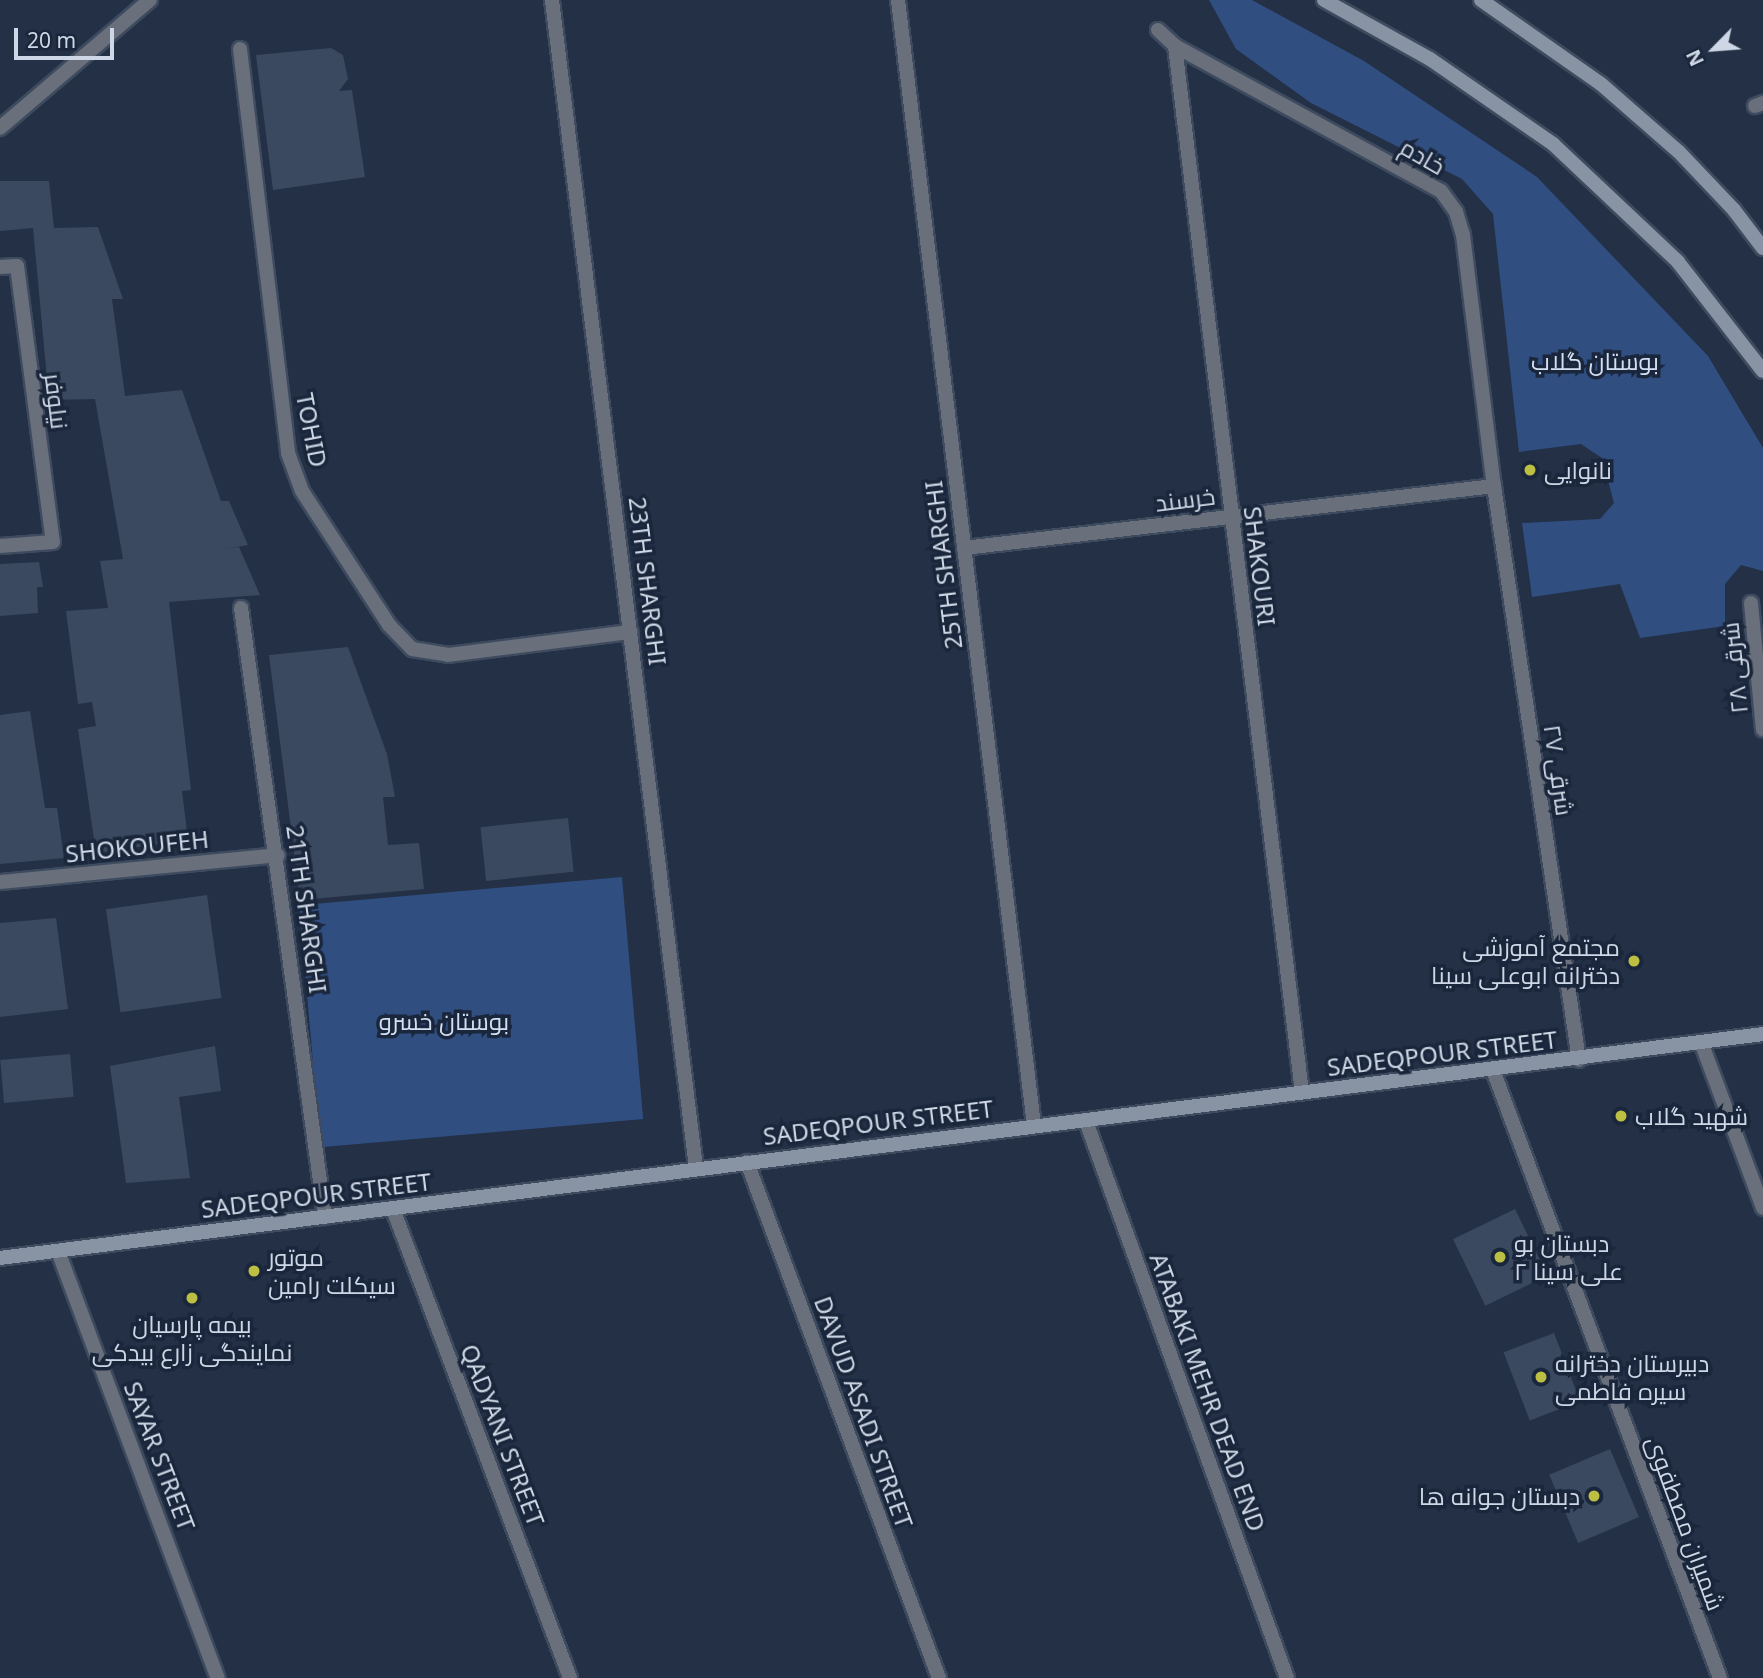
<!DOCTYPE html>
<html>
<head>
<meta charset="utf-8">
<style>
  body { margin:0 }
  #map { position:relative; width:1763px; height:1678px; overflow:hidden; background:#233046; font-family:"Noto Sans",Cairo,sans-serif }
  div>[style] { position:absolute }
  [style*='--x'] { left:calc(var(--x)*1px); top:calc(var(--y)*1px); width:calc(var(--w)*1px); rotate:calc(var(--a)*1deg) }
  .green>* { inset:0; background:#304e80; transform-origin:0 0 }
  .building>* { inset:0; background:#3b4960; transform-origin:0 0 }
  .roads { filter:drop-shadow(2px 0 #3e4b5f) drop-shadow(-2px 0 #3e4b5f) drop-shadow(0 2px #3e4b5f) drop-shadow(0 -2px #3e4b5f) }
  .minor>* { height:14px; margin:-7px; padding:0 7px; transform-origin:7px; border-radius:7px; background:#696f7b }
  .secondary>* { height:14px; margin:-7px; padding:0 7px; transform-origin:7px; border-radius:7px; background:#8893a4 }
  .dots>* { width:19px; height:19px; translate:-50% -50%; box-sizing:border-box; border:4px solid #1a263b; border-radius:50% }
  span { translate:-50% -50%; white-space:nowrap; text-align:center; line-height:1.15; -webkit-text-stroke:7px #1a263b; paint-order:stroke }
  .street-label { font-size:24px; color:#ced7e5 }
  .park-label { font-size:24px; color:#d3dff3 }
  .poi-label { font-size:24px; color:#ced7e5 }
  .left { translate:0 -50%; text-align:left }
  .right { translate:-100% -50%; text-align:right }
  .north { position:absolute; left:1679px; top:14px; width:70px; height:70px; -webkit-text-stroke:5px #1a263b; paint-order:stroke; rotate:245deg; font-size:19px; font-weight:700; line-height:28px; text-align:center; color:#ced7e5 }
  .north::after { content:''; display:block; margin:auto; width:24px; height:32px; background:#ced7e5; clip-path:polygon(50% 0,100% 100%,50% 72%,0 100%) }
  .scale { position:absolute; left:14px; top:28px; width:100px; height:32px; box-sizing:border-box; border:4px solid #ced7e5; border-top:0; padding-left:9px; font-size:21px; line-height:24px; white-space:nowrap; color:#ced7e5; -webkit-text-stroke:5px #1a263b; paint-order:stroke }
</style>
</head>
<body>
<div id="map">
  <div class="green">
    <i style="clip-path:polygon(1209px 0,1252px 0,1364px 61px,1537px 177px,1708px 356px,1763px 448px,1763px 571px,1741px 565px,1725px 584px,1725px 626px,1640px 638px,1620px 584px,1532px 597px,1522px 523px,1600px 519px,1614px 503px,1602px 458px,1581px 444px,1519px 452px,1493px 214px,1462px 179px,1311px 103px,1236px 49px)"></i>
    <i style="left:622px;top:877px;width:243px;height:324px;rotate:85deg"></i>
  </div>
  <div class="building">
    <i style="clip-path:polygon(331px 48px,343px 55px,348px 79px,339px 91px,352px 90px,365px 177px,273px 190px,256px 55px)"></i>
    <i style="clip-path:polygon(0 181px,49px 181px,54px 228px,98px 227px,123px 299px,112px 299px,125px 396px,182px 390px,221px 501px,229px 501px,248px 545px,225px 549px,239px 547px,260px 595px,169px 602px,191px 790px,182px 791px,188px 840px,96px 853px,78px 729px,96px 726px,92px 702px,78px 704px,66px 611px,108px 608px,100px 561px,123px 559px,95px 399px,49px 400px,33px 228px,0 231px)"></i>
    <i style="clip-path:polygon(39px 562px,43px 587px,37px 587px,38px 613px,0 616px,0 564px)"></i>
    <i style="clip-path:polygon(348px 647px,387px 754px,395px 797px,383px 797px,388px 845px,419px 843px,424px 889px,300px 900px,269px 655px)"></i>
    <i style="clip-path:polygon(30px 711px,45px 808px,57px 808px,64px 858px,0 864px,0 715px)"></i>
    <i style="left:568px;top:818px;width:54px;height:88px;rotate:84deg"></i>
    <i style="left:207px;top:895px;width:104px;height:102px;rotate:82deg"></i>
    <i style="clip-path:polygon(56px 918px,68px 1009px,0 1017px,0 923px)"></i>
    <i style="clip-path:polygon(215px 1046px,221px 1091px,179px 1097px,190px 1178px,126px 1183px,110px 1066px)"></i>
    <i style="left:70px;top:1054px;width:43px;height:70px;rotate:85deg"></i>
    <i style="left:1515px;top:1209px;width:74px;height:69px;rotate:64deg"></i>
    <i style="left:1554px;top:1333px;width:73px;height:54px;rotate:69deg"></i>
    <i style="left:1610px;top:1449px;width:74px;height:66px;rotate:67deg"></i>
  </div>
  <div class="roads">
    <div class="minor">
      <i style="--x:552;--y:0;--w:1177;--a:82.97"></i>
      <i style="--x:898;--y:0;--w:1133;--a:83.11"></i>
      <i style="--x:1158;--y:30;--w:23;--a:43"></i>
      <i style="--x:1175;--y:46;--w:303;--a:28.6"></i>
      <i style="--x:1441;--y:191;--w:26;--a:54"></i>
      <i style="--x:1456;--y:212;--w:24;--a:73"></i>
      <i style="--x:1463;--y:235;--w:253;--a:83"></i>
      <i style="--x:1494;--y:486;--w:580;--a:81.58"></i>
      <i style="--x:1175;--y:46;--w:1054;--a:83.08"></i>
      <i style="--x:240;--y:49;--w:407;--a:83.2"></i>
      <i style="--x:288;--y:453;--w:40;--a:69.8"></i>
      <i style="--x:302;--y:491;--w:160;--a:57"></i>
      <i style="--x:389;--y:625;--w:33;--a:46"></i>
      <i style="--x:412;--y:649;--w:36;--a:9"></i>
      <i style="--x:448;--y:655;--w:184;--a:-7.2"></i>
      <i style="--x:1755;--y:106;--w:9;--a:-21"></i>
      <i style="--x:0;--y:128;--w:197;--a:-40.5"></i>
      <i style="--x:0;--y:267;--w:17;--a:-3"></i>
      <i style="--x:17;--y:266;--w:278;--a:82.6"></i>
      <i style="--x:53;--y:542;--w:53;--a:175.7"></i>
      <i style="--x:964;--y:548;--w:534;--a:-6.67"></i>
      <i style="--x:1751;--y:603;--w:127;--a:84.6"></i>
      <i style="--x:241;--y:608;--w:615;--a:82.15"></i>
      <i style="--x:0;--y:882;--w:279;--a:-5.5"></i>
      <i style="--x:1701;--y:1042;--w:177;--a:69.5"></i>
      <i style="--x:1493;--y:1070;--w:649;--a:69.53"></i>
      <i style="--x:1086;--y:1121;--w:592;--a:70.16"></i>
      <i style="--x:747;--y:1162;--w:551;--a:69.59"></i>
      <i style="--x:393;--y:1209;--w:501;--a:69.32"></i>
      <i style="--x:58;--y:1251;--w:456;--a:69.5"></i>
    </div>
    <div class="secondary">
      <i style="--x:1324;--y:0;--w:121;--a:29.1"></i>
      <i style="--x:1430;--y:59;--w:150;--a:34.6"></i>
      <i style="--x:1553;--y:144;--w:172;--a:43.3"></i>
      <i style="--x:1678;--y:262;--w:138;--a:52.1"></i>
      <i style="--x:1481;--y:0;--w:146;--a:35"></i>
      <i style="--x:1601;--y:84;--w:103;--a:41.1"></i>
      <i style="--x:1679;--y:152;--w:80;--a:46.5"></i>
      <i style="--x:1734;--y:210;--w:48;--a:52.7"></i>
      <i style="--x:0;--y:1258;--w:1777;--a:-7.24"></i>
    </div>
  </div>
  <div class="dots">
    <i style="left:1530px;top:470px;background:#bdbf43"></i>
    <i style="left:1634px;top:961px;background:#bdbf43"></i>
    <i style="left:1621px;top:1116px;background:#bdbf43"></i>
    <i style="left:1500px;top:1257px;background:#bdbf43"></i>
    <i style="left:254px;top:1271px;background:#bdbf43"></i>
    <i style="left:192px;top:1298px;background:#bdbf43"></i>
    <i style="left:1541px;top:1377px;background:#bdbf43"></i>
    <i style="left:1594px;top:1496px;background:#bdbf43"></i>
  </div>
  <div class="street-label">
    <span style="left:1423px;top:156px;rotate:30deg">خادم</span>
    <span style="left:57px;top:401px;rotate:83deg">نیلوفر</span>
    <span style="left:312px;top:430px;rotate:79deg">TOHID</span>
    <span style="left:1185px;top:499px;rotate:-7deg">خرسند</span>
    <span style="left:943px;top:565px;rotate:-97deg">25TH SHARGHI</span>
    <span style="left:1260px;top:566px;rotate:83deg">SHAKOURI</span>
    <span style="left:648px;top:581px;rotate:83deg">23TH SHARGHI</span>
    <span style="left:1734px;top:668px;rotate:-96deg">۲۸ شرقی</span>
    <span style="left:1559px;top:770px;rotate:82deg">۲۷ شرقی</span>
    <span style="left:137px;top:846px;rotate:-6deg">SHOKOUFEH</span>
    <span style="left:307px;top:909px;rotate:82deg">21TH SHARGHI</span>
    <span style="left:1442px;top:1053px;rotate:-7deg">SADEQPOUR STREET</span>
    <span style="left:878px;top:1122px;rotate:-7deg">SADEQPOUR STREET</span>
    <span style="left:316px;top:1195px;rotate:-7deg">SADEQPOUR STREET</span>
    <span style="left:1208px;top:1392px;rotate:70deg">ATABAKI MEHR DEAD END</span>
    <span style="left:864px;top:1412px;rotate:70deg">DAVUD ASADI STREET</span>
    <span style="left:503px;top:1435px;rotate:69deg">QADYANI STREET</span>
    <span style="left:160px;top:1456px;rotate:69deg">SAYAR STREET</span>
    <span style="left:1686px;top:1523px;rotate:70deg">شمیران مصطفوی</span>
  </div>
  <div class="park-label">
    <span style="left:1595px;top:361px">بوستان گلاب</span>
    <span style="left:444px;top:1021px">بوستان خسرو</span>
  </div>
  <div class="poi-label">
    <span class="left" style="left:1544px;top:470px">نانوایی</span>
    <span class="right" style="left:1620px;top:961px">مجتمع آموزشی<br>دخترانه ابوعلی سینا</span>
    <span class="left" style="left:1635px;top:1116px">شهید گلاب</span>
    <span class="left" style="left:1514px;top:1257px">دبستان بو<br>علی سینا ۲</span>
    <span class="left" style="left:268px;top:1271px">موتور<br>سیکلت رامین</span>
    <span style="left:192px;top:1338px">بیمه پارسیان<br>نمایندگی زارع بیدکی</span>
    <span class="left" style="left:1555px;top:1377px">دبیرستان دخترانه<br>سیره فاطمی</span>
    <span class="right" style="left:1580px;top:1496px">دبستان جوانه ها</span>
  </div>
  <div class="north">N</div>
  <div class="scale">20 m</div>
</div>
</body>
</html>
